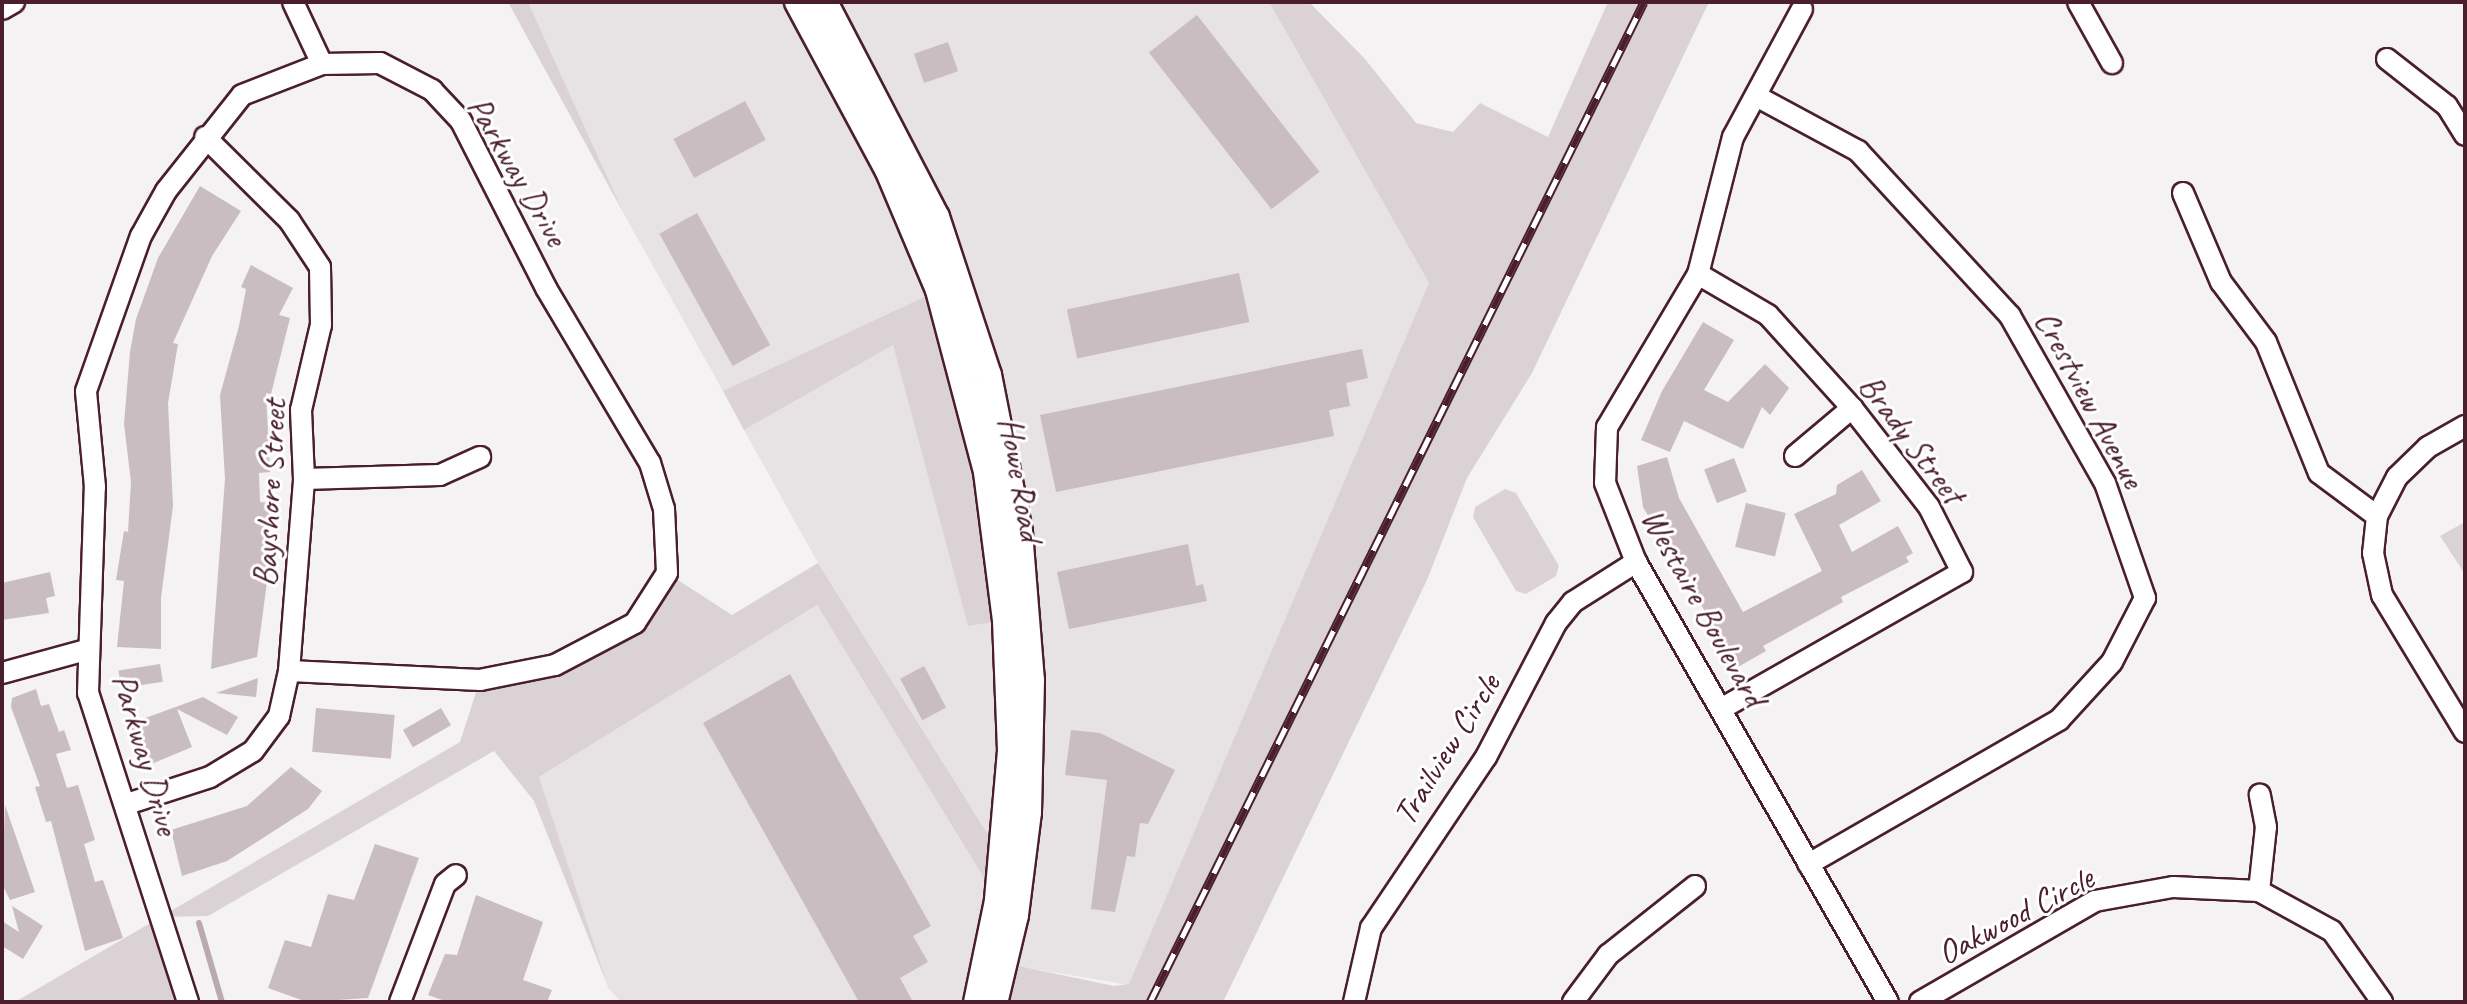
<!DOCTYPE html>
<html>
<head>
<meta charset="utf-8">
<style>
  body { margin:0 }
  #map { position:relative; width:2467px; height:1004px; overflow:hidden; background:#f4f2f2; font-family:Caveat,sans-serif }
  div>[style] { position:absolute }
  [style*='--x'] { left:calc(var(--x)*1px); top:calc(var(--y)*1px); width:calc(var(--w)*1px); rotate:calc(var(--a)*1deg) }
  .built>* { inset:0; background:#e7e2e3 }
  .green>* { inset:0; background:#dbd2d5 }
  .stream>* { height:6px; margin:-3px; padding:0 3px; transform-origin:3px; border-radius:3px; background:#baa9ae }
  .building>* { inset:0; background:#cabdc1; transform-origin:0 0 }
  .roads { filter:drop-shadow(2px 0 #4a1f2b) drop-shadow(-2px 0 #4a1f2b) drop-shadow(0 2px #4a1f2b) drop-shadow(0 -2px #4a1f2b) }
  .minor>* { height:20px; margin:-10px; padding:0 10px; transform-origin:10px; border-radius:10px; background:#fff }
  .tertiary>* { height:26px; margin:-13px; padding:0 13px; transform-origin:13px; border-radius:13px; background:#fff }
  .rail>* { height:9px; margin-top:-4.5px; transform-origin:0; background:repeating-linear-gradient(90deg,#fff 0 18px,#4a1f2b 0 36px); box-sizing:border-box; border-block:2px solid #4a1f2b }
  span { translate:-50% -50%; white-space:nowrap; text-align:center; line-height:1.15; -webkit-text-stroke:6px #fff; paint-order:stroke }
  .street-label { font-size:34px; color:#4a1f2b }
  .frame { position:absolute; inset:0; border:4px solid #4a1f2b; pointer-events:none }
</style>
</head>
<body>
<div id="map">
  <div class="built">
    <i style="clip-path:polygon(528px 2px,798px 2px,939px 290px,723px 391px,624px 214px)"></i>
    <i style="clip-path:polygon(824px 2px,1269px 2px,1429px 283px,1129px 985px,1005px 964px,1019px 532px)"></i>
    <i style="clip-path:polygon(893px 345px,968px 626px,1006px 620px,1002px 857px,818px 563px,744px 430px)"></i>
    <i style="clip-path:polygon(817px 605px,998px 901px,977px 1002px,621px 1002px,609px 989px,539px 777px)"></i>
  </div>
  <div class="green">
    <i style="clip-path:polygon(508px 2px,528px 2px,624px 214px)"></i>
    <i style="clip-path:polygon(1269px 2px,1309px 2px,1365px 59px,1416px 123px,1453px 132px,1480px 103px,1548px 137px,1608px 2px,1709px 2px,1532px 373px,1467px 478px,1427px 580px,1223px 1002px,1009px 1002px,1019px 966px,1114px 986px,1129px 984px,1429px 283px)"></i>
    <i style="clip-path:polygon(939px 290px,1006px 620px,968px 626px,893px 345px,744px 430px,723px 391px)"></i>
    <i style="clip-path:polygon(1505px 489px,1516px 493px,1559px 566px,1556px 576px,1526px 594px,1516px 591px,1473px 517px,1475px 507px)"></i>
    <i style="clip-path:polygon(2465px 522px,2465px 574px,2440px 536px)"></i>
    <i style="clip-path:polygon(818px 563px,1002px 857px,998px 901px,817px 605px,539px 777px,609px 989px,534px 801px,494px 751px,208px 916px,161px 917px,188px 1002px,15px 1002px,460px 742px,480px 680px,555px 665px,635px 623px,667px 573px,732px 615px)"></i>
  </div>
  <div class="stream">
    <i style="--x:199;--y:923;--w:82;--a:73.8"></i>
  </div>
  <div class="building">
    <i style="left:1197px;top:15px;width:199px;height:61px;rotate:52deg"></i>
    <i style="left:948px;top:42px;width:31px;height:36px;rotate:71deg"></i>
    <i style="left:745px;top:101px;width:44px;height:81px;rotate:62deg"></i>
    <i style="clip-path:polygon(200px 186px,241px 211px,212px 256px,173px 343px,178px 344px,168px 403px,173px 506px,161px 598px,161px 649px,117px 647px,124px 581px,116px 580px,124px 531px,128px 532px,131px 482px,124px 424px,130px 352px,136px 319px,158px 258px)"></i>
    <i style="left:697px;top:213px;width:151px;height:43px;rotate:61deg"></i>
    <i style="clip-path:polygon(251px 265px,293px 288px,279px 315px,290px 318px,271px 394px,266px 393px,270px 472px,259px 473px,260px 502px,270px 503px,267px 582px,257px 657px,211px 669px,225px 479px,220px 395px,239px 326px,246px 289px,241px 287px)"></i>
    <i style="left:1239px;top:273px;width:50px;height:176px;rotate:78deg"></i>
    <i style="clip-path:polygon(1703px 322px,1734px 340px,1704px 390px,1728px 402px,1765px 364px,1789px 388px,1770px 415px,1762px 407px,1743px 449px,1684px 421px,1670px 452px,1641px 440px,1662px 391px)"></i>
    <i style="clip-path:polygon(1362px 349px,1368px 378px,1346px 383px,1350px 406px,1329px 410px,1334px 436px,1056px 492px,1040px 415px)"></i>
    <i style="clip-path:polygon(1667px 457px,1679px 498px,1743px 612px,1822px 571px,1794px 514px,1836px 494px,1837px 485px,1862px 470px,1881px 501px,1839px 525px,1852px 552px,1898px 526px,1913px 553px,1906px 557px,1909px 562px,1841px 597px,1843px 602px,1763px 646px,1766px 651px,1738px 667px,1643px 507px,1637px 466px)"></i>
    <i style="left:1734px;top:458px;width:36px;height:32px;rotate:69deg"></i>
    <i style="left:1746px;top:503px;width:41px;height:45px;rotate:14deg"></i>
    <i style="clip-path:polygon(1188px 544px,1196px 586px,1203px 584px,1207px 601px,1069px 629px,1057px 572px)"></i>
    <i style="clip-path:polygon(50px 572px,55px 596px,46px 598px,49px 613px,2px 620px,2px 583px)"></i>
    <i style="left:160px;top:664px;width:18px;height:42px;rotate:81deg"></i>
    <i style="left:924px;top:666px;width:47px;height:27px;rotate:62deg"></i>
    <i style="clip-path:polygon(790px 674px,931px 926px,913px 936px,928px 962px,900px 978px,913px 1002px,859px 1002px,703px 723px)"></i>
    <i style="clip-path:polygon(258px 678px,256px 697px,216px 693px)"></i>
    <i style="clip-path:polygon(36px 689px,41px 706px,49px 704px,59px 732px,64px 730px,71px 750px,56px 754px,67px 788px,78px 785px,95px 840px,84px 844px,95px 882px,103px 880px,123px 938px,85px 951px,51px 821px,46px 822px,35px 787px,40px 786px,11px 707px,12px 698px)"></i>
    <i style="clip-path:polygon(203px 697px,238px 717px,227px 735px,177px 709px,192px 747px,149px 765px,129px 724px)"></i>
    <i style="left:316px;top:708px;width:79px;height:44px;rotate:5deg"></i>
    <i style="left:441px;top:708px;width:20px;height:44px;rotate:60deg"></i>
    <i style="clip-path:polygon(1071px 730px,1100px 733px,1175px 770px,1148px 824px,1140px 823px,1135px 857px,1127px 856px,1115px 912px,1091px 909px,1107px 780px,1065px 775px)"></i>
    <i style="clip-path:polygon(291px 767px,322px 791px,308px 809px,227px 861px,182px 876px,171px 830px,247px 806px)"></i>
    <i style="clip-path:polygon(5px 805px,35px 892px,10px 900px,2px 884px)"></i>
    <i style="clip-path:polygon(375px 844px,419px 858px,368px 998px,307px 1002px,268px 988px,285px 940px,311px 947px,328px 894px,354px 900px)"></i>
    <i style="clip-path:polygon(476px 895px,543px 922px,523px 980px,552px 990px,547px 1002px,448px 1002px,428px 995px,445px 954px,457px 955px)"></i>
    <i style="clip-path:polygon(12px 906px,43px 926px,23px 959px,2px 946px,2px 921px,19px 932px)"></i>
  </div>
  <div class="roads">
    <div class="minor">
      <i style="--x:293;--y:2;--w:68;--a:64.9"></i>
      <i style="--x:2078;--y:2;--w:70;--a:60.9"></i>
      <i style="--x:2;--y:9;--w:14;--a:-30"></i>
      <i style="--x:1802;--y:9;--w:145;--a:118.3"></i>
      <i style="--x:1733;--y:137;--w:141;--a:104.3"></i>
      <i style="--x:1698;--y:274;--w:178;--a:120.7"></i>
      <i style="--x:1607;--y:427;--w:56;--a:92"></i>
      <i style="--x:1605;--y:483;--w:85;--a:68.6"></i>
      <i style="--x:1636;--y:562;--w:507;--a:60.2"></i>
      <i style="--x:2387;--y:59;--w:76;--a:38.1"></i>
      <i style="--x:2447;--y:106;--w:34;--a:58"></i>
      <i style="--x:1756;--y:96;--w:116;--a:28.3"></i>
      <i style="--x:1858;--y:151;--w:224;--a:47.3"></i>
      <i style="--x:2010;--y:316;--w:192;--a:60.4"></i>
      <i style="--x:2105;--y:483;--w:122;--a:70.8"></i>
      <i style="--x:2145;--y:598;--w:72;--a:117.3"></i>
      <i style="--x:2112;--y:662;--w:79;--a:132.4"></i>
      <i style="--x:2059;--y:720;--w:289;--a:150.1"></i>
      <i style="--x:2183;--y:193;--w:97;--a:66.9"></i>
      <i style="--x:2221;--y:282;--w:75;--a:53.1"></i>
      <i style="--x:2266;--y:342;--w:141;--a:68"></i>
      <i style="--x:2319;--y:473;--w:72;--a:36.6"></i>
      <i style="--x:1698;--y:274;--w:81;--a:30.4"></i>
      <i style="--x:1768;--y:315;--w:125;--a:47.9"></i>
      <i style="--x:1852;--y:408;--w:125;--a:52.1"></i>
      <i style="--x:1929;--y:507;--w:73;--a:63.1"></i>
      <i style="--x:1962;--y:572;--w:275;--a:150.4"></i>
      <i style="--x:2465;--y:426;--w:43;--a:150.4"></i>
      <i style="--x:2428;--y:447;--w:43;--a:135.9"></i>
      <i style="--x:2397;--y:477;--w:44;--a:117.1"></i>
      <i style="--x:2377;--y:516;--w:37;--a:96"></i>
      <i style="--x:2373;--y:553;--w:43;--a:77.9"></i>
      <i style="--x:2382;--y:595;--w:160;--a:58.8"></i>
      <i style="--x:1795;--y:456;--w:75;--a:-40.1"></i>
      <i style="--x:304;--y:479;--w:136;--a:-1.7"></i>
      <i style="--x:440;--y:475;--w:44;--a:-24.2"></i>
      <i style="--x:2;--y:673;--w:87;--a:-15.3"></i>
      <i style="--x:127;--y:804;--w:87;--a:-18"></i>
      <i style="--x:210;--y:777;--w:50;--a:-31.2"></i>
      <i style="--x:253;--y:751;--w:44;--a:-53.4"></i>
      <i style="--x:279;--y:716;--w:46;--a:-77.5"></i>
      <i style="--x:289;--y:671;--w:193;--a:-85.5"></i>
      <i style="--x:304;--y:479;--w:69;--a:-92.5"></i>
      <i style="--x:301;--y:410;--w:87;--a:-76.8"></i>
      <i style="--x:321;--y:325;--w:58;--a:-91"></i>
      <i style="--x:320;--y:267;--w:56;--a:-123.4"></i>
      <i style="--x:289;--y:220;--w:118;--a:-135.3"></i>
      <i style="--x:2259;--y:891;--w:64;--a:-83.8"></i>
      <i style="--x:2266;--y:827;--w:33;--a:-101"></i>
      <i style="--x:188;--y:1002;--w:325;--a:-107.9"></i>
      <i style="--x:88;--y:693;--w:206;--a:-88.1"></i>
      <i style="--x:95;--y:487;--w:96;--a:-95.4"></i>
      <i style="--x:86;--y:391;--w:164;--a:-70.5"></i>
      <i style="--x:141;--y:236;--w:51;--a:-60.9"></i>
      <i style="--x:166;--y:191;--w:122;--a:-51.6"></i>
      <i style="--x:242;--y:95;--w:86;--a:-21.2"></i>
      <i style="--x:322;--y:64;--w:58;--a:-1"></i>
      <i style="--x:380;--y:63;--w:59;--a:27.4"></i>
      <i style="--x:432;--y:90;--w:42;--a:46.9"></i>
      <i style="--x:461;--y:121;--w:187;--a:63"></i>
      <i style="--x:546;--y:288;--w:204;--a:59.3"></i>
      <i style="--x:650;--y:463;--w:48;--a:73.1"></i>
      <i style="--x:664;--y:509;--w:64;--a:87.3"></i>
      <i style="--x:667;--y:573;--w:59;--a:122.6"></i>
      <i style="--x:635;--y:623;--w:90;--a:152.3"></i>
      <i style="--x:555;--y:665;--w:76;--a:168.7"></i>
      <i style="--x:480;--y:680;--w:191;--a:-177.3"></i>
      <i style="--x:400;--y:1002;--w:126;--a:-69.1"></i>
      <i style="--x:445;--y:884;--w:14;--a:-39"></i>
      <i style="--x:1354;--y:1002;--w:76;--a:-77.1"></i>
      <i style="--x:1371;--y:928;--w:206;--a:-56.1"></i>
      <i style="--x:1486;--y:757;--w:151;--a:-62.4"></i>
      <i style="--x:1556;--y:623;--w:27;--a:-51"></i>
      <i style="--x:1573;--y:602;--w:75;--a:-32.4"></i>
      <i style="--x:1573;--y:1002;--w:59;--a:-53.3"></i>
      <i style="--x:1608;--y:955;--w:111;--a:-38.4"></i>
      <i style="--x:1920;--y:1002;--w:202;--a:-30"></i>
      <i style="--x:2095;--y:901;--w:79;--a:-10.2"></i>
      <i style="--x:2173;--y:887;--w:86;--a:2.7"></i>
      <i style="--x:2259;--y:891;--w:83;--a:28.7"></i>
      <i style="--x:2332;--y:931;--w:87;--a:54.8"></i>
    </div>
    <div class="tertiary">
      <i style="--x:798;--y:2;--w:190;--a:61.7"></i>
      <i style="--x:888;--y:169;--w:131;--a:67.1"></i>
      <i style="--x:939;--y:290;--w:188;--a:75.2"></i>
      <i style="--x:987;--y:472;--w:149;--a:82.7"></i>
      <i style="--x:1006;--y:620;--w:131;--a:87.8"></i>
      <i style="--x:1011;--y:751;--w:151;--a:95"></i>
      <i style="--x:998;--y:901;--w:103;--a:101.7"></i>
      <i style="--x:824;--y:2;--w:242;--a:62.5"></i>
      <i style="--x:936;--y:217;--w:166;--a:71.8"></i>
      <i style="--x:988;--y:375;--w:160;--a:78.8"></i>
      <i style="--x:1019;--y:532;--w:148;--a:85.4"></i>
      <i style="--x:1031;--y:680;--w:132;--a:91.3"></i>
      <i style="--x:1028;--y:812;--w:104;--a:97.2"></i>
      <i style="--x:1015;--y:915;--w:86;--a:103.4"></i>
    </div>
  </div>
  <div class="rail">
    <i style="--x:1150;--y:1002;--w:1115;--a:-63.71"></i>
  </div>
  <div class="street-label">
    <span style="left:518px;top:171px;rotate:60deg">Parkway Drive</span>
    <span style="left:2090px;top:399px;rotate:62deg">Crestview Avenue</span>
    <span style="left:1912px;top:439px;rotate:53deg">Brady Street</span>
    <span style="left:1021px;top:479px;rotate:80deg">Howe Road</span>
    <span style="left:269px;top:493px;rotate:-87deg">Bayshore Street</span>
    <span style="left:1704px;top:607px;rotate:61deg">Westaire Boulevard</span>
    <span style="left:1446px;top:749px;rotate:-58deg">Trailview Circle</span>
    <span style="left:146px;top:754px;rotate:74deg">Parkway Drive</span>
    <span style="left:2015px;top:915px;rotate:-28deg">Oakwood Circle</span>
  </div>
  <div class="frame"></div>
</div>
</body>
</html>
